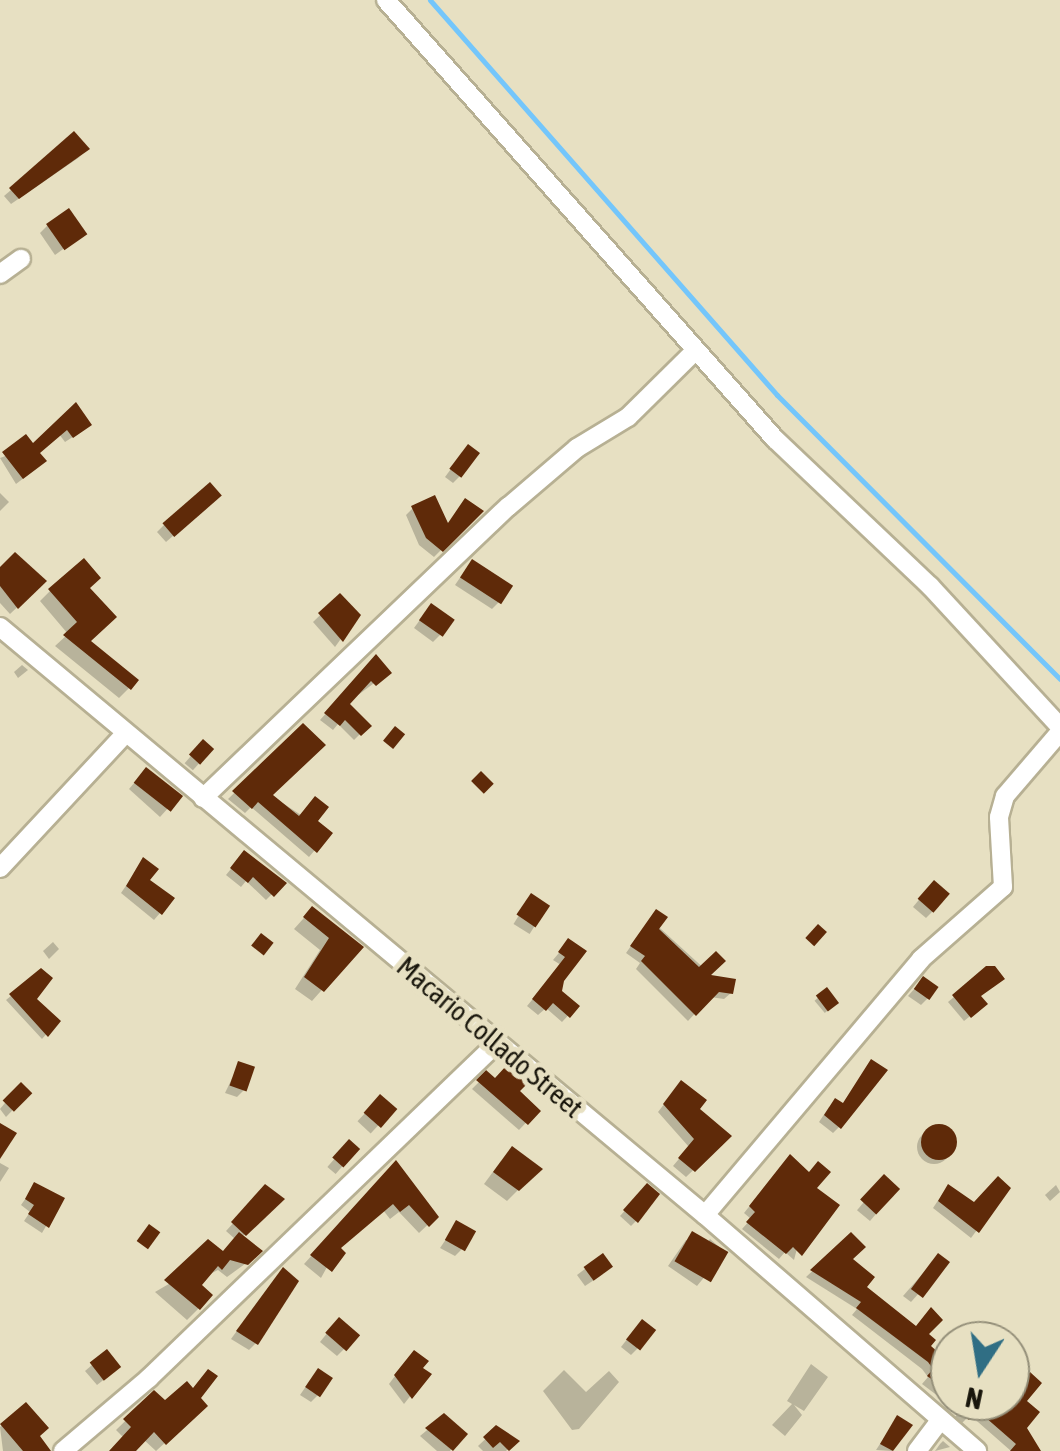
<!DOCTYPE html>
<html>
<head>
<meta charset="utf-8">
<style>
  body { margin:0 }
  #map { position:relative; width:1060px; height:1451px; overflow:hidden; background:#e7e0c2; font-family:"Asap Condensed",sans-serif }
  div>[style] { position:absolute }
  [style*='--x'] { left:calc(var(--x)*1px); top:calc(var(--y)*1px); width:calc(var(--w)*1px); rotate:calc(var(--a)*1deg) }
  .shadow>* { inset:0; background:#0003; transform-origin:0 0 }
  .round { border-radius:50% }
  .stream>* { height:5px; margin:-2.5px; padding:0 2.5px; transform-origin:2.5px; border-radius:2.5px; background:#74c6fb }
  .building>* { inset:0; background:#5f2a09; transform-origin:0 0 }
  .roads { filter:drop-shadow(2px 0 #b7b093) drop-shadow(-2px 0 #b7b093) drop-shadow(0 2px #b7b093) drop-shadow(0 -2px #b7b093) }
  .minor>* { height:18px; margin:-9px; padding:0 9px; transform-origin:9px; border-radius:9px; background:#fff }
  span { translate:-50% -50%; white-space:nowrap; text-align:center; line-height:1.15; -webkit-text-stroke:10px #e7e0c2; paint-order:stroke }
  .street-label { font-size:28px; color:#18150b }
  .north { position:absolute; left:930px; top:1321px; width:100px; height:100px; box-sizing:border-box; background:#e7e0c2; border:2px solid #948f79; border-radius:50%; rotate:192deg; font-size:28px; font-weight:700; line-height:40px; text-align:center; color:#18150b }
  .north::after { content:''; display:block; margin:auto; width:35px; height:45px; background:#306e84; clip-path:polygon(50% 0,100% 100%,50% 72%,0 100%) }
</style>
</head>
<body>
<div id="map">
  <div class="shadow">
    <i style="clip-path:polygon(81px 156px,11px 204px,4px 196px,11px 190px)"></i>
    <i style="clip-path:polygon(47px 226px,84px 234px,55px 255px,40px 233px)"></i>
    <i style="clip-path:polygon(75px 406px,82px 431px,65px 442px,59px 434px,37px 453px,37px 468px,16px 484px,0 458px,32px 446px)"></i>
    <i style="clip-path:polygon(462px 454px,460px 476px,453px 483px,445px 477px)"></i>
    <i style="clip-path:polygon(0 493px,9px 502px,0 511px)"></i>
    <i style="clip-path:polygon(212px 502px,166px 542px,157px 532px,164px 525px)"></i>
    <i style="clip-path:polygon(413px 508px,446px 526px,480px 511px,434px 557px,419px 545px,406px 515px)"></i>
    <i style="clip-path:polygon(466px 569px,499px 602px,492px 609px,455px 585px)"></i>
    <i style="clip-path:polygon(0 570px,44px 582px,10px 614px,0 603px)"></i>
    <i style="clip-path:polygon(87px 589px,88px 642px,129px 688px,119px 698px,55px 646px,68px 634px,40px 601px,50px 591px)"></i>
    <i style="clip-path:polygon(340px 596px,358px 615px,335px 647px,313px 622px)"></i>
    <i style="clip-path:polygon(425px 613px,440px 635px,433px 642px,414px 628px)"></i>
    <i style="clip-path:polygon(376px 658px,389px 672px,346px 704px,368px 726px,354px 740px,338px 724px,333px 730px,320px 720px)"></i>
    <i style="clip-path:polygon(22px 665px,28px 670px,18px 678px,14px 672px)"></i>
    <i style="clip-path:polygon(303px 727px,270px 795px,329px 833px,309px 857px,251px 807px,245px 813px,228px 799px)"></i>
    <i style="left:203px;top:742px;width:11px;height:28px;rotate:41deg"></i>
    <i style="clip-path:polygon(140px 776px,179px 796px,160px 817px,129px 789px)"></i>
    <i style="clip-path:polygon(239px 859px,283px 883px,266px 900px,246px 881px,241px 887px,226px 875px)"></i>
    <i style="clip-path:polygon(143px 861px,160px 913px,154px 920px,121px 893px)"></i>
    <i style="clip-path:polygon(927px 890px,933px 911px,926px 918px,913px 907px)"></i>
    <i style="left:531px;top:896px;width:19px;height:33px;rotate:32deg"></i>
    <i style="clip-path:polygon(312px 909px,360px 947px,312px 1001px,295px 989px,320px 950px,294px 929px)"></i>
    <i style="clip-path:polygon(650px 919px,731px 993px,724px 999px,710px 997px,688px 1021px,636px 969px,640px 963px,626px 953px)"></i>
    <i style="clip-path:polygon(569px 941px,560px 992px,577px 1006px,562px 1022px,546px 1008px,538px 1015px,527px 1006px,561px 965px,553px 960px)"></i>
    <i style="clip-path:polygon(53px 942px,59px 949px,49px 959px,43px 951px)"></i>
    <i style="clip-path:polygon(41px 971px,33px 999px,58px 1021px,42px 1039px,6px 1000px)"></i>
    <i style="clip-path:polygon(923px 979px,928px 998px,921px 1005px,908px 996px)"></i>
    <i style="left:826px;top:991px;width:16px;height:15px;rotate:50deg"></i>
    <i style="clip-path:polygon(954px 997px,979px 997px,979px 1009px,964px 1021px,948px 1002px)"></i>
    <i style="clip-path:polygon(871px 1062px,839px 1127px,833px 1133px,819px 1122px,829px 1107px,842px 1105px)"></i>
    <i style="clip-path:polygon(239px 1064px,244px 1090px,237px 1097px,225px 1093px)"></i>
    <i style="clip-path:polygon(487px 1074px,537px 1111px,519px 1130px,472px 1089px)"></i>
    <i style="clip-path:polygon(675px 1090px,728px 1137px,686px 1177px,673px 1166px,689px 1147px,658px 1112px)"></i>
    <i style="clip-path:polygon(14px 1092px,29px 1093px,6px 1117px,0 1109px)"></i>
    <i style="left:380px;top:1097px;width:18px;height:33px;rotate:43deg"></i>
    <i class="round" style="left:917px;top:1130px;width:34px;height:34px"></i>
    <i style="left:349px;top:1142px;width:11px;height:33px;rotate:41deg"></i>
    <i style="clip-path:polygon(501px 1161px,539px 1169px,507px 1201px,484px 1184px)"></i>
    <i style="clip-path:polygon(0 1163px,9px 1168px,0 1182px)"></i>
    <i style="clip-path:polygon(784px 1163px,813px 1188px,794px 1260px,785px 1252px,779px 1259px,742px 1229px,751px 1219px,744px 1213px)"></i>
    <i style="clip-path:polygon(388px 1172px,436px 1217px,419px 1233px,399px 1212px,390px 1219px,383px 1210px,337px 1249px,321px 1278px,304px 1264px)"></i>
    <i style="left:884px;top:1178px;width:17px;height:42px;rotate:40deg"></i>
    <i style="clip-path:polygon(35px 1185px,62px 1199px,42px 1233px,24px 1221px,30px 1212px,21px 1205px)"></i>
    <i style="clip-path:polygon(1056px 1185px,1060px 1192px,1050px 1201px,1045px 1195px)"></i>
    <i style="clip-path:polygon(647px 1186px,636px 1221px,631px 1226px,620px 1216px)"></i>
    <i style="clip-path:polygon(266px 1187px,281px 1199px,242px 1237px,249px 1261px,227px 1277px,218px 1270px,206px 1276px,199px 1286px,198px 1309px,187px 1320px,155px 1292px,222px 1253px,235px 1239px,226px 1231px)"></i>
    <i style="clip-path:polygon(1008px 1188px,971px 1238px,933px 1208px,943px 1193px,974px 1205px)"></i>
    <i style="clip-path:polygon(457px 1223px,462px 1249px,455px 1256px,440px 1248px)"></i>
    <i style="clip-path:polygon(851px 1235px,850px 1260px,864px 1287px,925px 1334px,928px 1347px,950px 1365px,950px 1401px,1010px 1401px,1030px 1376px,1023px 1428px,1037px 1451px,1011px 1451px,970px 1415px,961px 1424px,954px 1418px,959px 1412px,922px 1384px,928px 1377px,922px 1369px,852px 1315px,857px 1309px,806px 1277px)"></i>
    <i style="clip-path:polygon(710px 1239px,725px 1252px,697px 1286px,668px 1266px,686px 1240px,705px 1245px)"></i>
    <i style="clip-path:polygon(602px 1256px,603px 1274px,585px 1286px,577px 1275px)"></i>
    <i style="clip-path:polygon(932px 1263px,946px 1263px,911px 1302px,903px 1296px)"></i>
    <i style="clip-path:polygon(276px 1277px,256px 1343px,249px 1350px,231px 1339px)"></i>
    <i style="clip-path:polygon(332px 1327px,344px 1349px,337px 1356px,320px 1342px)"></i>
    <i style="clip-path:polygon(635px 1329px,638px 1348px,631px 1355px,621px 1347px)"></i>
    <i style="clip-path:polygon(407px 1360px,428px 1374px,404px 1404px,389px 1384px)"></i>
    <i style="clip-path:polygon(811px 1364px,828px 1377px,804px 1411px,794px 1405px,802px 1415px,785px 1436px,772px 1425px,792px 1404px,787px 1401px)"></i>
    <i style="clip-path:polygon(92px 1365px,111px 1374px,97px 1385px,85px 1371px)"></i>
    <i style="clip-path:polygon(564px 1370px,586px 1392px,609px 1371px,619px 1382px,579px 1429px,572px 1430px,543px 1391px)"></i>
    <i style="clip-path:polygon(311px 1379px,318px 1395px,311px 1402px,300px 1395px)"></i>
    <i style="clip-path:polygon(154px 1393px,165px 1404px,198px 1398px,205px 1406px,156px 1451px,143px 1439px,133px 1451px,112px 1451px,124px 1438px,116px 1430px)"></i>
    <i style="clip-path:polygon(26px 1405px,41px 1451px,3px 1451px,0 1427px)"></i>
    <i style="clip-path:polygon(444px 1416px,464px 1434px,450px 1451px,437px 1451px,420px 1436px)"></i>
    <i style="clip-path:polygon(897px 1418px,909px 1426px,892px 1451px,876px 1450px)"></i>
    <i style="clip-path:polygon(497px 1428px,516px 1441px,506px 1451px,483px 1451px,478px 1446px)"></i>
    <i style="clip-path:polygon(943px 1441px,950px 1447px,935px 1451px,940px 1444px)"></i>
  </div>
  <div class="stream">
    <i style="--x:430;--y:0;--w:526;--a:48.7"></i>
    <i style="--x:777;--y:395;--w:401;--a:45.1"></i>
  </div>
  <div class="building">
    <i style="clip-path:polygon(74px 131px,90px 149px,19px 199px,9px 188px)"></i>
    <i style="left:69px;top:208px;width:32px;height:28px;rotate:55deg"></i>
    <i style="clip-path:polygon(76px 402px,92px 425px,73px 438px,67px 430px,40px 453px,47px 461px,23px 479px,2px 452px,26px 434px,33px 443px)"></i>
    <i style="left:468px;top:444px;width:15px;height:31px;rotate:37deg"></i>
    <i style="left:210px;top:482px;width:18px;height:63px;rotate:49deg"></i>
    <i style="clip-path:polygon(435px 495px,448px 523px,465px 498px,484px 511px,443px 552px,426px 538px,411px 506px)"></i>
    <i style="clip-path:polygon(15px 552px,47px 581px,18px 609px,0 586px,0 567px)"></i>
    <i style="clip-path:polygon(84px 558px,101px 578px,90px 588px,117px 617px,91px 641px,139px 680px,131px 690px,63px 635px,77px 622px,48px 589px)"></i>
    <i style="left:472px;top:559px;width:49px;height:22px;rotate:33deg"></i>
    <i style="clip-path:polygon(340px 593px,361px 615px,343px 642px,318px 613px)"></i>
    <i style="left:431px;top:603px;width:29px;height:21px;rotate:35deg"></i>
    <i style="clip-path:polygon(376px 654px,392px 673px,376px 686px,371px 681px,350px 704px,372px 726px,361px 736px,345px 720px,340px 726px,324px 713px)"></i>
    <i style="clip-path:polygon(303px 723px,326px 745px,273px 795px,299px 816px,315px 796px,329px 807px,318px 821px,333px 833px,317px 853px,258px 802px,252px 809px,232px 791px)"></i>
    <i style="left:395px;top:726px;width:13px;height:19px;rotate:39deg"></i>
    <i style="left:203px;top:739px;width:15px;height:21px;rotate:42deg"></i>
    <i style="left:146px;top:767px;width:47px;height:20px;rotate:38deg"></i>
    <i style="left:481px;top:771px;width:18px;height:14px;rotate:45deg"></i>
    <i style="clip-path:polygon(244px 850px,287px 883px,274px 897px,253px 877px,248px 883px,230px 868px)"></i>
    <i style="clip-path:polygon(143px 857px,159px 869px,150px 880px,175px 898px,162px 915px,126px 886px)"></i>
    <i style="left:934px;top:880px;width:21px;height:25px;rotate:41deg"></i>
    <i style="left:531px;top:893px;width:23px;height:26px;rotate:34deg"></i>
    <i style="clip-path:polygon(312px 906px,364px 947px,324px 992px,304px 977px,329px 938px,303px 917px)"></i>
    <i style="clip-path:polygon(656px 909px,668px 917px,659px 929px,699px 967px,716px 951px,726px 961px,711px 975px,736px 979px,733px 994px,719px 992px,696px 1016px,641px 961px,645px 956px,630px 946px)"></i>
    <i style="left:818px;top:924px;width:12px;height:19px;rotate:42deg"></i>
    <i style="left:261px;top:933px;width:16px;height:16px;rotate:38deg"></i>
    <i style="clip-path:polygon(568px 938px,587px 951px,564px 981px,562px 991px,580px 1006px,570px 1018px,553px 1003px,546px 1011px,532px 999px,565px 957px,558px 952px)"></i>
    <i style="clip-path:polygon(986px 966px,995px 966px,1005px 979px,981px 996px,988px 1004px,971px 1018px,952px 995px)"></i>
    <i style="clip-path:polygon(41px 968px,53px 978px,37px 999px,61px 1021px,48px 1037px,9px 994px)"></i>
    <i style="left:923px;top:976px;width:19px;height:16px;rotate:35deg"></i>
    <i style="left:827px;top:987px;width:20px;height:14px;rotate:53deg"></i>
    <i style="clip-path:polygon(871px 1059px,888px 1070px,841px 1129px,824px 1115px,835px 1098px,843px 1103px)"></i>
    <i style="left:238px;top:1061px;width:18px;height:26px;rotate:19deg"></i>
    <i style="clip-path:polygon(506px 1066px,527px 1084px,520px 1091px,541px 1111px,528px 1125px,476px 1080px,486px 1070px,495px 1078px)"></i>
    <i style="clip-path:polygon(681px 1080px,707px 1100px,700px 1109px,732px 1136px,695px 1172px,678px 1158px,694px 1139px,663px 1104px)"></i>
    <i style="left:21px;top:1082px;width:16px;height:26px;rotate:45deg"></i>
    <i style="left:380px;top:1094px;width:23px;height:25px;rotate:41deg"></i>
    <i style="clip-path:polygon(0 1123px,17px 1133px,0 1159px)"></i>
    <i class="round" style="left:921px;top:1124px;width:36px;height:36px"></i>
    <i style="left:349px;top:1139px;width:15px;height:25px;rotate:42deg"></i>
    <i style="clip-path:polygon(512px 1146px,543px 1169px,519px 1191px,493px 1172px)"></i>
    <i style="clip-path:polygon(790px 1154px,809px 1172px,818px 1161px,831px 1172px,817px 1188px,840px 1205px,802px 1256px,793px 1247px,786px 1254px,746px 1222px,755px 1212px,749px 1206px)"></i>
    <i style="clip-path:polygon(396px 1160px,439px 1217px,429px 1227px,409px 1205px,400px 1212px,393px 1204px,341px 1248px,346px 1253px,332px 1272px,310px 1255px)"></i>
    <i style="left:884px;top:1174px;width:22px;height:35px;rotate:43deg"></i>
    <i style="clip-path:polygon(998px 1176px,1011px 1188px,979px 1233px,938px 1201px,948px 1184px,974px 1202px)"></i>
    <i style="clip-path:polygon(34px 1182px,65px 1198px,49px 1228px,28px 1214px,34px 1205px,25px 1199px)"></i>
    <i style="clip-path:polygon(647px 1183px,660px 1194px,638px 1223px,623px 1210px)"></i>
    <i style="clip-path:polygon(265px 1184px,285px 1199px,246px 1236px,231px 1222px)"></i>
    <i style="left:456px;top:1220px;width:23px;height:23px;rotate:29deg"></i>
    <i style="left:149px;top:1224px;width:14px;height:21px;rotate:36deg"></i>
    <i style="left:692px;top:1231px;width:42px;height:35px;rotate:30deg"></i>
    <i style="clip-path:polygon(239px 1232px,263px 1251px,248px 1265px,230px 1260px,222px 1270px,218px 1266px,202px 1285px,213px 1295px,200px 1310px,164px 1280px,208px 1239px,223px 1251px)"></i>
    <i style="clip-path:polygon(851px 1232px,866px 1247px,853px 1259px,875px 1277px,867px 1287px,916px 1326px,931px 1307px,943px 1320px,929px 1334px,936px 1340px,931px 1346px,950px 1363px,950px 1392px,927px 1376px,933px 1369px,928px 1362px,856px 1308px,861px 1302px,810px 1270px)"></i>
    <i style="left:603px;top:1253px;width:17px;height:24px;rotate:54deg"></i>
    <i style="left:938px;top:1253px;width:15px;height:45px;rotate:37deg"></i>
    <i style="clip-path:polygon(283px 1267px,299px 1281px,258px 1345px,236px 1331px)"></i>
    <i style="left:339px;top:1317px;width:28px;height:21px;rotate:41deg"></i>
    <i style="left:642px;top:1319px;width:18px;height:26px;rotate:38deg"></i>
    <i style="left:107px;top:1349px;width:23px;height:22px;rotate:52deg"></i>
    <i style="clip-path:polygon(414px 1350px,429px 1361px,423px 1368px,432px 1374px,412px 1399px,394px 1375px)"></i>
    <i style="left:318px;top:1368px;width:18px;height:23px;rotate:34deg"></i>
    <i style="clip-path:polygon(208px 1369px,218px 1376px,201px 1398px,208px 1406px,166px 1445px,154px 1432px,136px 1451px,109px 1451px,131px 1427px,123px 1419px,154px 1390px,165px 1400px,187px 1381px,193px 1388px)"></i>
    <i style="clip-path:polygon(1030px 1372px,1042px 1383px,1027px 1401px,1040px 1412px,1027px 1428px,1041px 1451px,1010px 1451px,1016px 1444px,977px 1410px,969px 1420px,958px 1410px,966px 1401px,1010px 1401px)"></i>
    <i style="clip-path:polygon(26px 1402px,49px 1428px,40px 1436px,51px 1451px,23px 1451px,0 1424px)"></i>
    <i style="clip-path:polygon(444px 1413px,468px 1434px,453px 1451px,425px 1428px)"></i>
    <i style="clip-path:polygon(897px 1415px,913px 1425px,893px 1451px,880px 1444px)"></i>
    <i style="clip-path:polygon(496px 1425px,520px 1441px,509px 1451px,500px 1442px,493px 1448px,483px 1437px)"></i>
  </div>
  <div class="roads">
    <div class="minor">
      <i style="--x:386;--y:0;--w:587;--a:48.46"></i>
      <i style="--x:775;--y:439;--w:214;--a:43.5"></i>
      <i style="--x:930;--y:586;--w:192;--a:47.3"></i>
      <i style="--x:0;--y:274;--w:26;--a:-36"></i>
      <i style="--x:0;--y:627;--w:918;--a:39.83"></i>
      <i style="--x:705;--y:1215;--w:360;--a:40.9"></i>
      <i style="--x:203;--y:798;--w:422;--a:-43.7"></i>
      <i style="--x:508;--y:507;--w:91;--a:-40.5"></i>
      <i style="--x:577;--y:448;--w:60;--a:-31.3"></i>
      <i style="--x:628;--y:417;--w:94;--a:-44.6"></i>
      <i style="--x:0;--y:868;--w:182;--a:-47"></i>
      <i style="--x:705;--y:1215;--w:335;--a:-49.8"></i>
      <i style="--x:921;--y:959;--w:109;--a:-41.3"></i>
      <i style="--x:1003;--y:887;--w:70;--a:-93.3"></i>
      <i style="--x:999;--y:817;--w:22;--a:-74"></i>
      <i style="--x:1005;--y:796;--w:84;--a:-49.3"></i>
      <i style="--x:63;--y:1451;--w:113;--a:-40.3"></i>
      <i style="--x:149;--y:1378;--w:483;--a:-43.9"></i>
      <i style="--x:917;--y:1451;--w:36;--a:-53"></i>
    </div>
  </div>
  <div class="street-label">
    <span style="left:490px;top:1037px;rotate:40deg">Macario Collado Street</span>
  </div>
  <div class="north">N</div>
</div>
</body>
</html>
